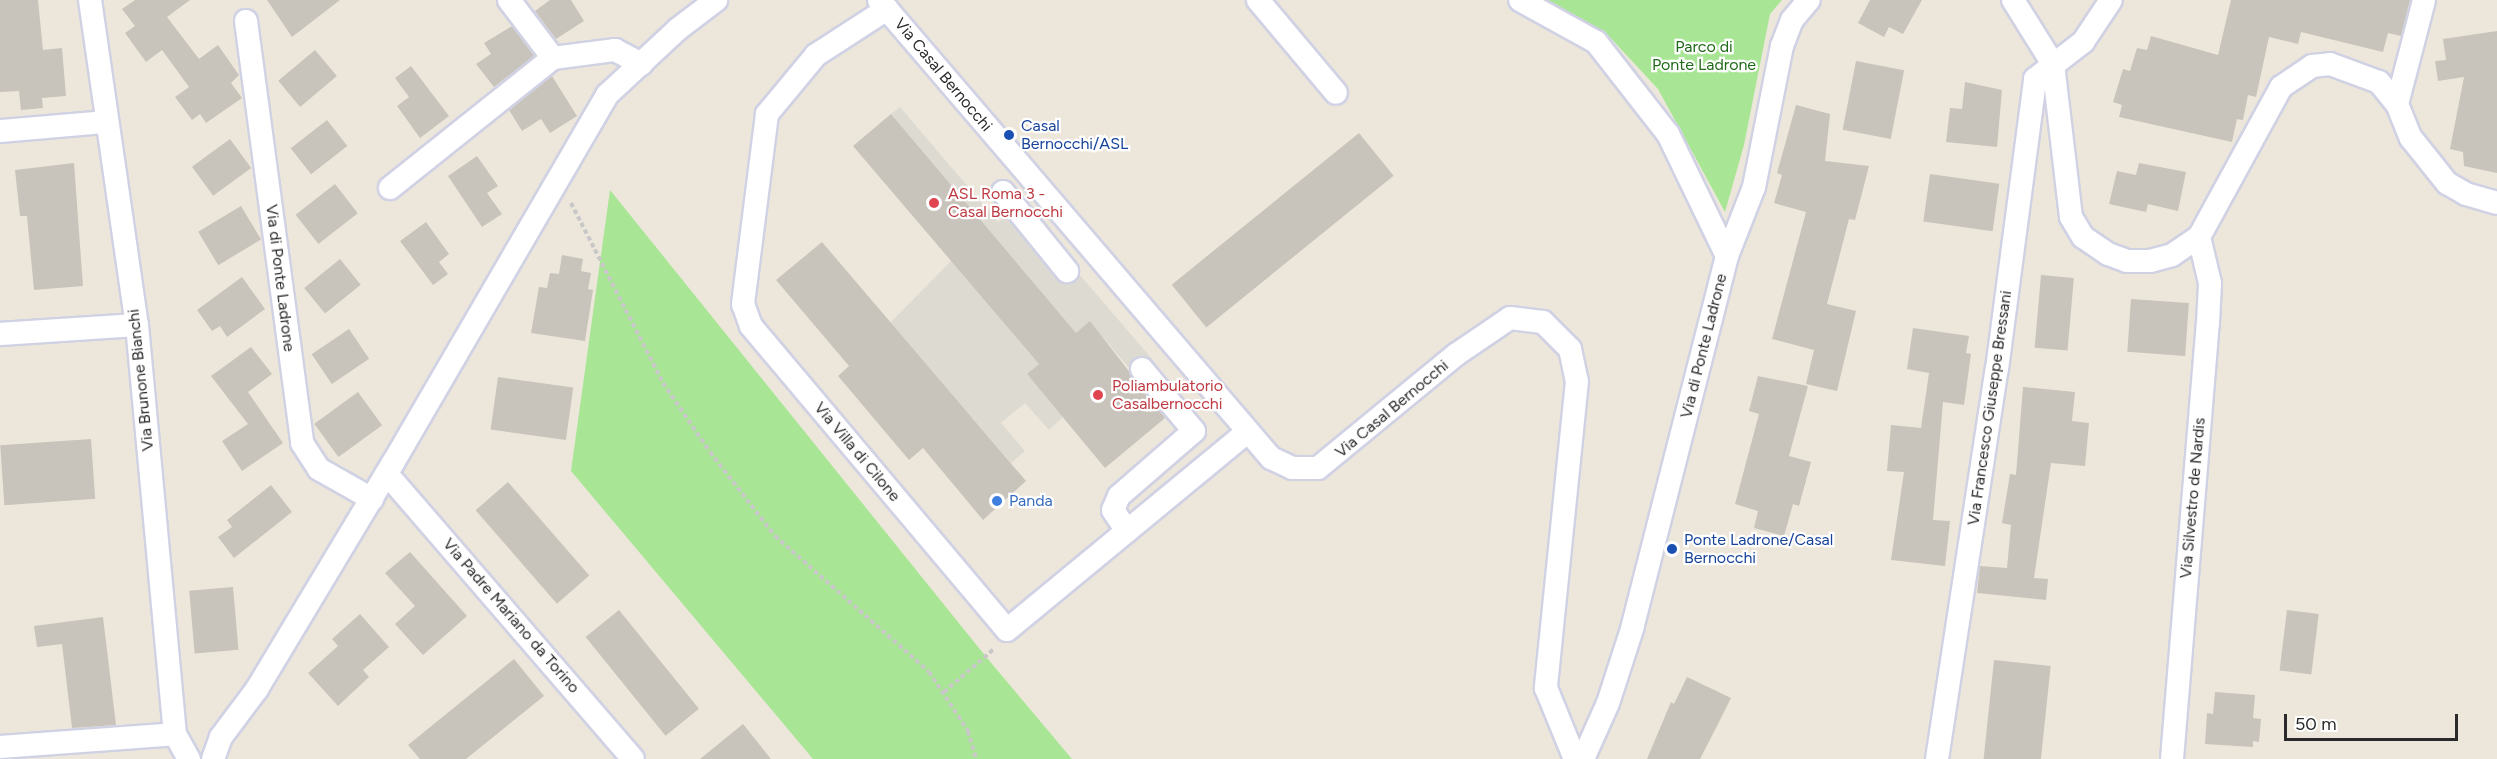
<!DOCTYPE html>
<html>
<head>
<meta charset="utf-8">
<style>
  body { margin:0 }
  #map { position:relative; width:2497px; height:759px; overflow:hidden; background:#ede7db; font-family:Figtree,sans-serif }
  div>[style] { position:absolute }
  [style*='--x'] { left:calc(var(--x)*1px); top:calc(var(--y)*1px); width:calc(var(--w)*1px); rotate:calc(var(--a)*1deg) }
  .green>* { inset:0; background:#a8e695 }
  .plaza>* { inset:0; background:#dddad2 }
  .building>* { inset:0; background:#c8c4bb; transform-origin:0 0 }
  .path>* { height:4px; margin-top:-2px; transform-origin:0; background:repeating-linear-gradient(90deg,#c8c8c8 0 4.5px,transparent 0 7.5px) }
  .roads { filter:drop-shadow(2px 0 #d0d2e4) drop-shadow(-2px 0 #d0d2e4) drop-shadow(0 2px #d0d2e4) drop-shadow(0 -2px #d0d2e4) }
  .minor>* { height:22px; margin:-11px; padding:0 11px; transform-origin:11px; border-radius:11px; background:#fff }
  .dots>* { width:16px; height:16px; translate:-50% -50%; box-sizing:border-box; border:3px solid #fff; border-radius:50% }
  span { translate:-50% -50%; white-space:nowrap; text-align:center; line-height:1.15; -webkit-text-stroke:4.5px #fff; paint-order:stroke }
  .park-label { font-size:16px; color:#1f6a17 }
  .street-label { font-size:16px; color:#2a2a2a }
  .transit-label { font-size:16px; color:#164399 }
  .left { translate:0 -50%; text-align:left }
  .health-label { font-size:16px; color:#be3a42 }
  .shop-label { font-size:16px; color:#366cbe }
  .scale { position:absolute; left:2284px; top:714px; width:174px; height:27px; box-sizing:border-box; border:3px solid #2a2a2a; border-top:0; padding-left:8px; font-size:18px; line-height:21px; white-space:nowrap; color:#2a2a2a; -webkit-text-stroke:4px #fff; paint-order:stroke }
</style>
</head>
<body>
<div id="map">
  <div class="green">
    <i style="clip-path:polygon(1542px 0,1782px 0,1770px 14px,1744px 145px,1725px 212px,1658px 89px,1606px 33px)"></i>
    <i style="clip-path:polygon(610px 190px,987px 658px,1072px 759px,813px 759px,571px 471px)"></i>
  </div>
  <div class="plaza">
    <i style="clip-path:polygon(900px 107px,998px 222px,1006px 215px,1060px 277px,1073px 267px,1153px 360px,1135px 375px,1090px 322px,1027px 374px,1063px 417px,1049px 430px,1025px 403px,1001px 423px,1025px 451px,1011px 463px,890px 323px,951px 261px,1066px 322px,891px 114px)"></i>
  </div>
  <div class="building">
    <i style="clip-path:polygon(0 0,38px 0,43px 50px,62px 48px,66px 96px,42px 98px,43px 108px,21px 110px,19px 91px,0 92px)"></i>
    <i style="clip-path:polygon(135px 0,190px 0,167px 17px,199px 59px,218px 45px,239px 75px,231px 83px,242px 98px,206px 123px,200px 114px,192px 120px,175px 97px,189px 87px,162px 50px,146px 62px,125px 33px,135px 26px,122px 9px)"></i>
    <i style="clip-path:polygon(267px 0,340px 0,292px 37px)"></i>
    <i style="clip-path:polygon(550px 0,571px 0,584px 21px,556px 39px,535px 11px)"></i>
    <i style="clip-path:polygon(1870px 0,1922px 0,1903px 34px,1889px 27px,1884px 37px,1858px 23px)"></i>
    <i style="clip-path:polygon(2231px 0,2410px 0,2401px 36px,2388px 33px,2383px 52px,2301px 32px,2298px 44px,2269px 37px,2256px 97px,2248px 95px,2243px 120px,2237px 119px,2232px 142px,2119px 117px,2122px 105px,2113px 102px,2123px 69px,2130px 71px,2137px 48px,2147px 50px,2151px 36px,2218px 55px)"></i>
    <i style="clip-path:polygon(512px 26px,534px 56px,494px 87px,476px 64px,491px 54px,484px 43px)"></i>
    <i style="clip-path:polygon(2497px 31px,2497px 173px,2464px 166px,2463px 152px,2450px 149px,2464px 77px,2438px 81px,2435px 61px,2446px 60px,2443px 39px)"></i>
    <i style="left:315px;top:50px;width:34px;height:48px;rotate:50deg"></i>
    <i style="left:1856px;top:61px;width:49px;height:70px;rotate:11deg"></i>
    <i style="clip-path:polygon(411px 66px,449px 116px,420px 138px,397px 106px,409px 97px,395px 78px)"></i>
    <i style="clip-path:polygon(552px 76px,577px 116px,550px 133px,541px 119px,522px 131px,509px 110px)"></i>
    <i style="clip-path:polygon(1965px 82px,2002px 90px,1997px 147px,1946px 142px,1950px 108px,1962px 109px)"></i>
    <i style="clip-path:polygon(1796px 105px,1830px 114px,1825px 161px,1869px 166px,1855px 220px,1849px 219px,1827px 304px,1856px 311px,1837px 391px,1806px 384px,1814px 350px,1772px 339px,1806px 212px,1774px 203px,1782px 175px,1777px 173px)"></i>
    <i style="clip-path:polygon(891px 114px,1076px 333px,1090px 321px,1165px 418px,1105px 468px,1027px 374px,1039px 364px,853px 146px)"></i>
    <i style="left:327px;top:120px;width:33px;height:46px;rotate:52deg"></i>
    <i style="left:1359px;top:133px;width:55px;height:241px;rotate:51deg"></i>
    <i style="left:230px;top:139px;width:36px;height:47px;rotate:54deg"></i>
    <i style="clip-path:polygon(477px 156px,498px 186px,487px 193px,502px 214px,482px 227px,448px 176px)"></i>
    <i style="clip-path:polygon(74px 163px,83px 286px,34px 290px,27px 216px,20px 216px,15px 170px)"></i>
    <i style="clip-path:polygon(2139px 163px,2186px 172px,2178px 211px,2148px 204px,2146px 212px,2109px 204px,2117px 171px,2136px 175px)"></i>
    <i style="left:1930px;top:174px;width:70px;height:48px;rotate:8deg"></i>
    <i style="left:335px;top:184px;width:37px;height:50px;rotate:52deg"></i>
    <i style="left:241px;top:206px;width:39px;height:50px;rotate:59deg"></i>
    <i style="clip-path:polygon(426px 222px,449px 254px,439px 262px,448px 274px,433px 285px,400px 241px)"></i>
    <i style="clip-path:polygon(822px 242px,1026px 481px,983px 520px,923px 448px,909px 460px,838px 376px,849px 366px,776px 280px)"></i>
    <i style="clip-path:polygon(562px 255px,583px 259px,581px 271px,591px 273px,588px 289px,593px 290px,585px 341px,531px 333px,539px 287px,547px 288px,550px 273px,559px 274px)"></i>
    <i style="left:340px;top:259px;width:33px;height:46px;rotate:51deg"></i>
    <i style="left:2041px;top:275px;width:33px;height:73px;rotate:5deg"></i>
    <i style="clip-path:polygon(242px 277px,265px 309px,227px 337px,220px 326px,212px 331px,197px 310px)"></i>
    <i style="left:2131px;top:299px;width:58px;height:53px;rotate:4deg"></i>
    <i style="clip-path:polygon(1913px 328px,1969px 336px,1966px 353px,1971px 354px,1964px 405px,1943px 402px,1933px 520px,1950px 521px,1945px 566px,1891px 560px,1904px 472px,1887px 471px,1891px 425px,1921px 428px,1929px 373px,1907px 369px)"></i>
    <i style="left:349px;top:329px;width:36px;height:45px;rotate:56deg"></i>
    <i style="clip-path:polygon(251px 347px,272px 374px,248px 392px,283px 443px,242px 471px,222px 441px,248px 424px,211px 376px)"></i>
    <i style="clip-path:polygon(1758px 376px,1808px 386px,1789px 456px,1811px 462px,1799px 506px,1793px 504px,1784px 536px,1754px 528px,1758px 511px,1735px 504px,1759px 414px,1749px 411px)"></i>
    <i style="left:498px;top:377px;width:76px;height:53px;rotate:8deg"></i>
    <i style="clip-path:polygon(2023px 387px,2075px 392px,2072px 421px,2089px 423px,2085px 466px,2051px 463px,2034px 578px,2048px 579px,2046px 600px,1977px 593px,1980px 566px,2007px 568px,2011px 525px,2002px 523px,2010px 474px,2016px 475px)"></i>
    <i style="left:358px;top:392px;width:41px;height:54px;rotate:54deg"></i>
    <i style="left:91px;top:439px;width:60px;height:91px;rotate:86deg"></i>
    <i style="left:508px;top:482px;width:124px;height:43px;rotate:49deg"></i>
    <i style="clip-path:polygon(271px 485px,292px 512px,234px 558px,218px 537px,232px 527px,227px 520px)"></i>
    <i style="clip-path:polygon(410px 552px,467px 616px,423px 655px,395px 624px,415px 606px,385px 573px)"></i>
    <i style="left:233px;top:587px;width:63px;height:44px;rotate:85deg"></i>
    <i style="left:619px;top:610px;width:127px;height:43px;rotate:51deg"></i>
    <i style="left:2287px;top:610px;width:32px;height:61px;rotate:7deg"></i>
    <i style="clip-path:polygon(360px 614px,389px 647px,363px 670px,369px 677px,338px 706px,308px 673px,338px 646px,332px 639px)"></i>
    <i style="clip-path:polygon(103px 617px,116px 725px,72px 728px,62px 644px,37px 647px,34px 626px)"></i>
    <i style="clip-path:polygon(514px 659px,544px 696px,466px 759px,420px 759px,408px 745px)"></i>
    <i style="left:1994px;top:660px;width:57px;height:100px;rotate:6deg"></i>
    <i style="clip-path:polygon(1687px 677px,1731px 698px,1717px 726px,1700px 759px,1647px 759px,1671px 702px,1674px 704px)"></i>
    <i style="clip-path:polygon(2215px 692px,2255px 695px,2253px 718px,2261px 719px,2259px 742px,2253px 741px,2253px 747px,2205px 744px,2207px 713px,2213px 714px)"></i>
    <i style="clip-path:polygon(743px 724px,771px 759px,700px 759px)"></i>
  </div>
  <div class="path">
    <i style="--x:571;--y:203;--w:202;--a:62.9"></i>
    <i style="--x:663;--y:383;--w:83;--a:55.7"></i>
    <i style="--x:710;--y:452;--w:106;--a:52.3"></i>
    <i style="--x:775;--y:536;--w:205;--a:41.4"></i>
    <i style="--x:929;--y:672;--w:71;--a:56.5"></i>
    <i style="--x:968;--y:731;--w:29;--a:74"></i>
    <i style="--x:944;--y:692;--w:67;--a:-40.8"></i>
  </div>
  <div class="roads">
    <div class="minor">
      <i style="--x:90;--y:0;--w:328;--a:81.8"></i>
      <i style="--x:137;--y:325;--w:411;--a:84.7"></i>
      <i style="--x:175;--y:734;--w:29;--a:61"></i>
      <i style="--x:509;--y:0;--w:73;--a:52.8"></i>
      <i style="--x:553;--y:58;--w:63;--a:-7.4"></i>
      <i style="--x:615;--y:50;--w:30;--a:28"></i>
      <i style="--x:879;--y:0;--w:603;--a:49.44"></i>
      <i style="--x:1271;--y:458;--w:23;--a:25"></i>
      <i style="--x:1292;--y:468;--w:26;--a:0"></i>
      <i style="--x:1318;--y:468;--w:180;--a:-39.4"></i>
      <i style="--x:1457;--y:354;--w:64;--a:-34.2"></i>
      <i style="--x:1510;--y:318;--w:33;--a:7"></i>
      <i style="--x:1543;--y:322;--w:38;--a:45"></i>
      <i style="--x:1570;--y:349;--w:33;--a:78"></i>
      <i style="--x:1577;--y:381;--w:309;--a:95.8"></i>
      <i style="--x:1546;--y:688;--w:77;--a:67.8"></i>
      <i style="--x:1258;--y:0;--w:121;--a:50"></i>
      <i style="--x:1520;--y:0;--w:87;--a:28.9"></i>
      <i style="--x:1596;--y:42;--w:117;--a:52"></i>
      <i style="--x:1668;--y:134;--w:136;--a:64.2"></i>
      <i style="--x:1727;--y:256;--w:382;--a:104.3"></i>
      <i style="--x:1633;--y:626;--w:81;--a:108"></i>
      <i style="--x:1608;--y:703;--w:61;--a:114.1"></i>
      <i style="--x:2013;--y:0;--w:75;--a:58"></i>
      <i style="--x:2053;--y:64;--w:154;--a:83.3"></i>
      <i style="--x:2071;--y:217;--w:23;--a:59"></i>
      <i style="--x:2083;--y:237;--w:30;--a:34"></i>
      <i style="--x:2108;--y:254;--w:20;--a:20"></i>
      <i style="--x:2127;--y:261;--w:23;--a:0"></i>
      <i style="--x:2150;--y:261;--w:23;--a:-15"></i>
      <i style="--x:2172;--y:255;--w:32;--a:-34"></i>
      <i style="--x:2199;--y:237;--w:171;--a:-61.3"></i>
      <i style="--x:2281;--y:87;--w:37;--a:-34"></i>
      <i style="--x:2312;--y:66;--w:18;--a:-6"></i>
      <i style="--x:2330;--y:64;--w:52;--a:20.2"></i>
      <i style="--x:2379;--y:82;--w:28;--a:51"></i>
      <i style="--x:2397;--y:104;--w:37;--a:68"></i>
      <i style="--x:2411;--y:138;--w:58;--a:51.3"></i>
      <i style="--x:2447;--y:183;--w:22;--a:30"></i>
      <i style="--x:2466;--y:194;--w:32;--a:16"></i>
      <i style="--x:887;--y:9;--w:85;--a:147.1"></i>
      <i style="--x:816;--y:55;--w:77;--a:129.7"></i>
      <i style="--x:767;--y:114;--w:192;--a:97.2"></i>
      <i style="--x:743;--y:304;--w:23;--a:70"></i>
      <i style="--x:751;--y:326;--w:397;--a:49.9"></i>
      <i style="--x:1007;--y:630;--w:310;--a:-39.5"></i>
      <i style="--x:246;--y:21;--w:426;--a:82.4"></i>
      <i style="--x:302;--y:443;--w:31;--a:57"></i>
      <i style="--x:319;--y:469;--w:61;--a:29.5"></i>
      <i style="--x:2397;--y:104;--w:107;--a:-75.4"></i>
      <i style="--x:0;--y:131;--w:105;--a:-4.9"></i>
      <i style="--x:390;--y:188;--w:208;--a:-38.6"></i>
      <i style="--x:1003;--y:192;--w:102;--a:51"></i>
      <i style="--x:1727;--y:256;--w:74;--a:-68.6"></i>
      <i style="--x:1754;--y:187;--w:144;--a:-78.8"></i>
      <i style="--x:1782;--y:46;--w:28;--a:-69"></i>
      <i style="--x:1792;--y:20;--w:26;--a:-50"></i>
      <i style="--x:0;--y:334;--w:137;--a:-3.8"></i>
      <i style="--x:387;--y:474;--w:376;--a:49.2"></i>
      <i style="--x:1127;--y:531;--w:25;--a:-124"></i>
      <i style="--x:1113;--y:510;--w:15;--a:-67"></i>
      <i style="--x:1119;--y:496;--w:99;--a:-40.9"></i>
      <i style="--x:1194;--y:431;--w:81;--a:-130"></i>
      <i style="--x:0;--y:747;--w:175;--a:-4.2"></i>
      <i style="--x:213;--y:759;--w:23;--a:-70"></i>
      <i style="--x:221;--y:737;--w:60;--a:-53.1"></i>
      <i style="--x:257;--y:689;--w:264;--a:-59"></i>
      <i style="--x:393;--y:463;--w:426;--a:-59.8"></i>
      <i style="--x:607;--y:95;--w:97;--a:-42.9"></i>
      <i style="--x:678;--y:29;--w:48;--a:-37.3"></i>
      <i style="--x:1937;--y:759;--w:395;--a:-81.3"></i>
      <i style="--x:1997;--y:369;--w:292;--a:-82.5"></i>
      <i style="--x:2035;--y:79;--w:61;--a:-37.6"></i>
      <i style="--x:2083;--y:42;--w:50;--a:-56.3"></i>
      <i style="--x:2172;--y:759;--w:437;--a:-85.3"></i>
      <i style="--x:2208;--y:323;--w:40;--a:-87.1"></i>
      <i style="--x:2210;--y:283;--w:47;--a:-103.4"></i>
    </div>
  </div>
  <div class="dots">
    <i style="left:1009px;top:135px;background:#1a4fb4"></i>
    <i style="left:934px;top:203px;background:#e0444e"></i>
    <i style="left:1098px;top:395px;background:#e0444e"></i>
    <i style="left:997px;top:501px;background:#3f7fe0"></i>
    <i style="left:1672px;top:549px;background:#1a4fb4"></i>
  </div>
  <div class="park-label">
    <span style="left:1704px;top:56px">Parco di<br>Ponte Ladrone</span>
  </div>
  <div class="street-label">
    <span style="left:943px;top:75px;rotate:50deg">Via Casal Bernocchi</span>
    <span style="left:280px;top:278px;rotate:83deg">Via di Ponte Ladrone</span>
    <span style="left:1704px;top:346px;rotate:-76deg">Via di Ponte Ladrone</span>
    <span style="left:141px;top:380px;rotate:-96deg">Via Brunone Bianchi</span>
    <span style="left:1990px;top:408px;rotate:-82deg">Via Francesco Giuseppe Bressani</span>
    <span style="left:1392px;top:409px;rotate:-40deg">Via Casal Bernocchi</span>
    <span style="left:857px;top:452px;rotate:50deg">Via Villa di Cilone</span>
    <span style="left:2193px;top:498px;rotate:-85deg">Via Silvestro de Nardis</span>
    <span style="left:511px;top:616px;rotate:49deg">Via Padre Mariano da Torino</span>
  </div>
  <div class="transit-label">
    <span class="left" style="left:1021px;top:135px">Casal<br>Bernocchi/ASL</span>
    <span class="left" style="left:1684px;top:549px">Ponte Ladrone/Casal<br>Bernocchi</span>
  </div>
  <div class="health-label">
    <span class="left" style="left:948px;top:203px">ASL Roma 3 -<br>Casal Bernocchi</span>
    <span class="left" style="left:1112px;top:395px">Poliambulatorio<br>Casalbernocchi</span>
  </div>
  <div class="shop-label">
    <span class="left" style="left:1009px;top:501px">Panda</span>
  </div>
  <div class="scale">50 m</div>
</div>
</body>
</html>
